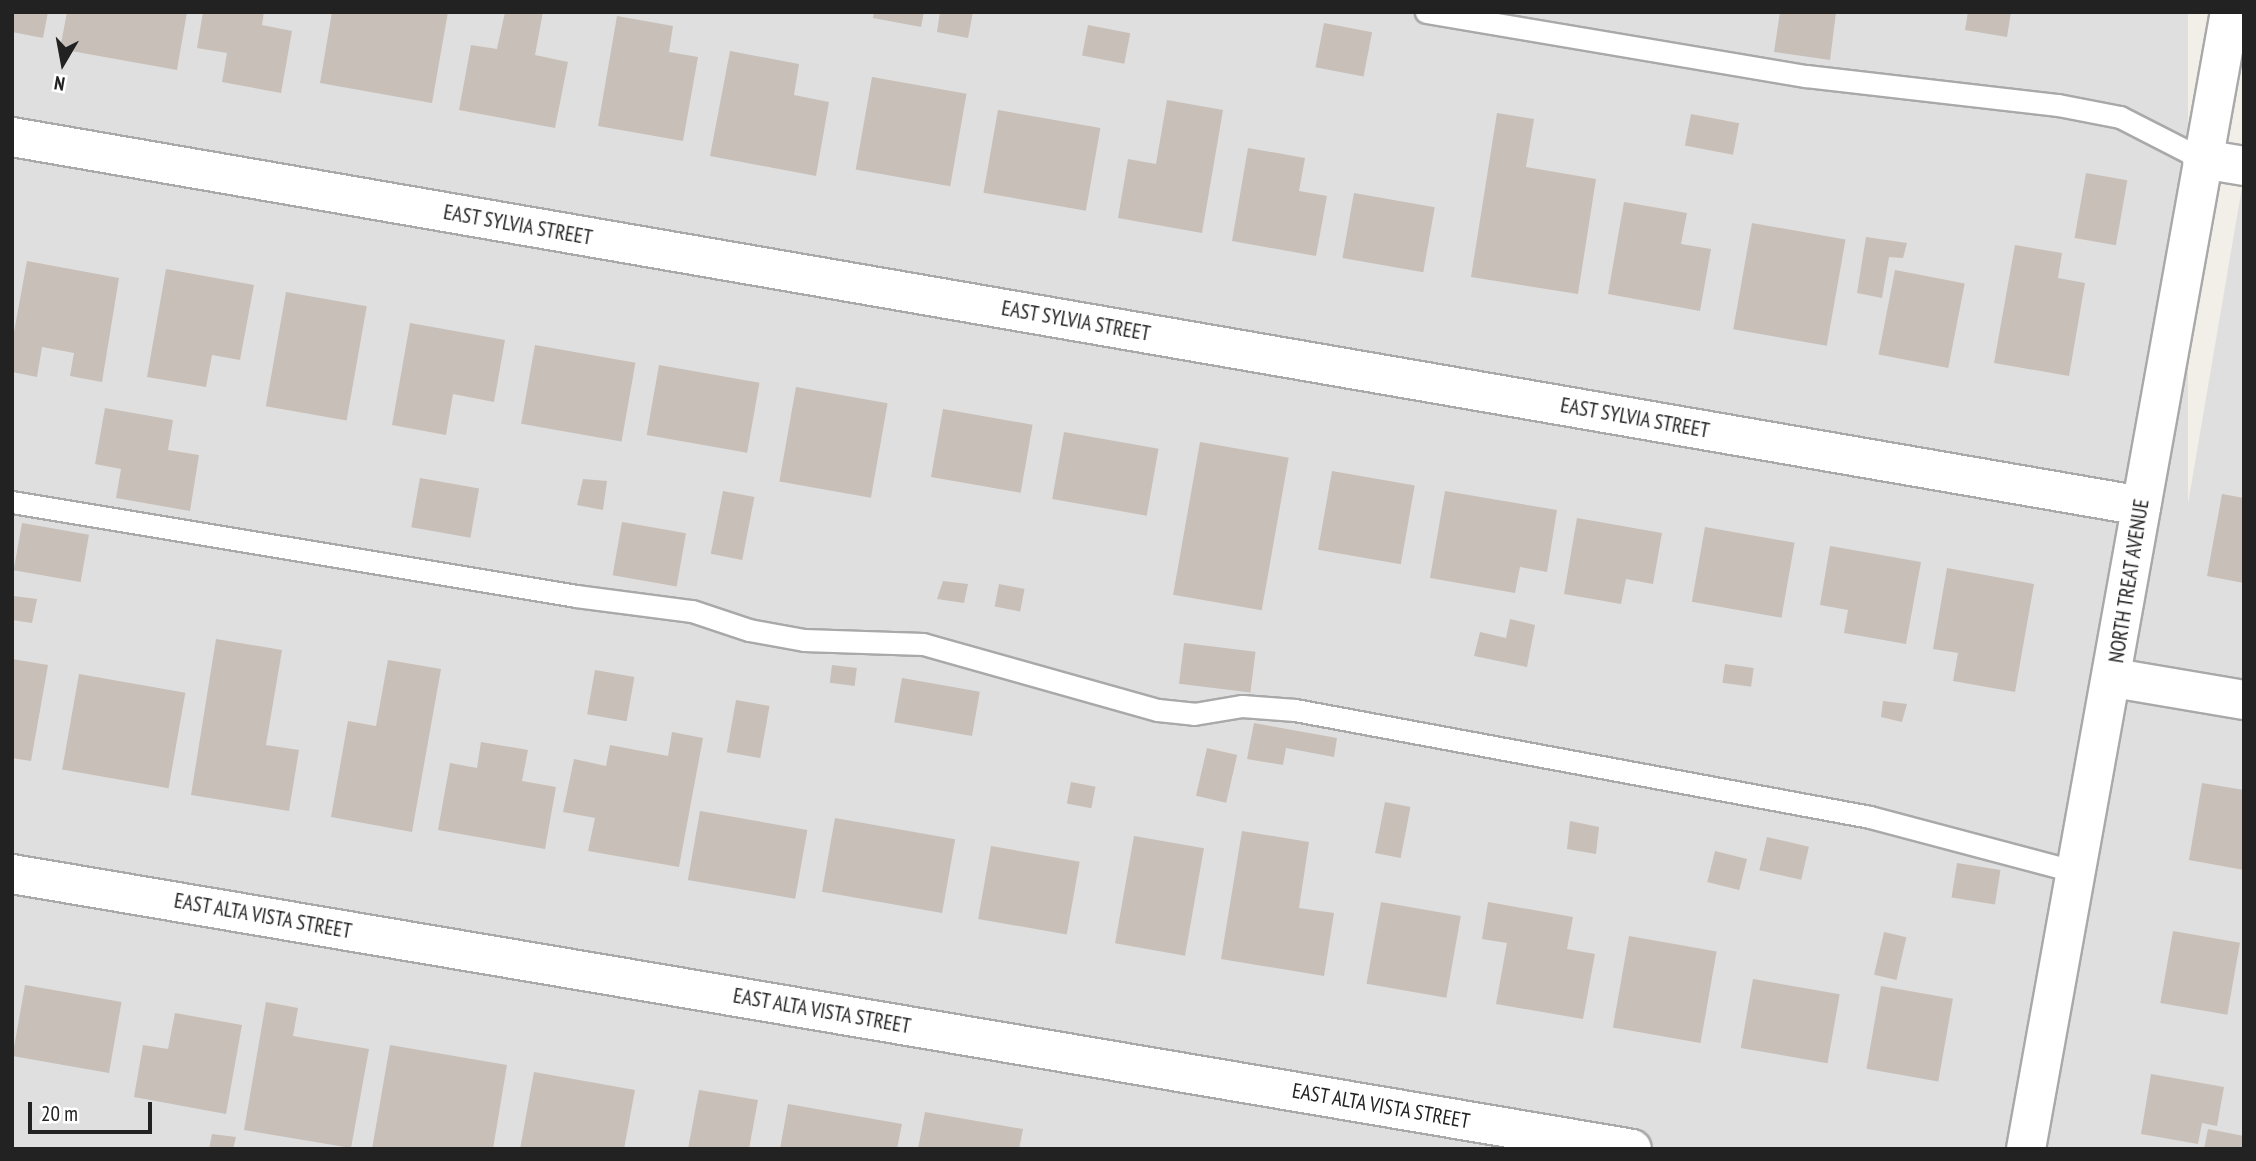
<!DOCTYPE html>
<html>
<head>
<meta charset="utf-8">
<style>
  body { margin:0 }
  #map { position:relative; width:2256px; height:1161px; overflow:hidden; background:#f2efe9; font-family:"PT Sans Narrow",sans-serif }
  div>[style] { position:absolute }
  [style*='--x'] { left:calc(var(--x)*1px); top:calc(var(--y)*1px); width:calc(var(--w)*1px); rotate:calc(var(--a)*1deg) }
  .residential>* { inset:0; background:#e0dfdf; transform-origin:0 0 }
  .building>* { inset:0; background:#c7bfb8; transform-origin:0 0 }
  .roads { filter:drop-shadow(2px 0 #a9a9a9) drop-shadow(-2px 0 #a9a9a9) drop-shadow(0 2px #a9a9a9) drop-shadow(0 -2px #a9a9a9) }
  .lane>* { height:21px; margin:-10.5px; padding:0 10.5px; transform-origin:10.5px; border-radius:10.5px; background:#fff }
  .street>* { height:38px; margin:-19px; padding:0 19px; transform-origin:19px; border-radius:19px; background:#fff }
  span { translate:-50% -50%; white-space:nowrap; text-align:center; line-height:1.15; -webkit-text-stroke:6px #fff; paint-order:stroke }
  .street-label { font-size:21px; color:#222 }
  .frame { position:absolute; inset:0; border:14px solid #222; pointer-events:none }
  .north { position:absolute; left:28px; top:28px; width:70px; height:70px; -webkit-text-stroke:5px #fff; paint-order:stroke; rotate:190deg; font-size:19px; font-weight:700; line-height:28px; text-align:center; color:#222 }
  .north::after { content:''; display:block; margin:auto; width:24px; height:32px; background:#222; clip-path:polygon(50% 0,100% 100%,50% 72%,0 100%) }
  .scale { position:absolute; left:28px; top:1102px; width:124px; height:32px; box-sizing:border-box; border:4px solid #222; border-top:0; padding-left:9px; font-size:21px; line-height:24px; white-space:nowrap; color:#222; -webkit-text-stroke:5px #fff; paint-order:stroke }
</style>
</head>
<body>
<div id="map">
  <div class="residential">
    <i style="left:12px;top:12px;width:2176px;height:1137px"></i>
    <i style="clip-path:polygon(2244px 178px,2244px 1149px,2078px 1149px,2242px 187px)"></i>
  </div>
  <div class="building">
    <i style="clip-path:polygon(12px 12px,48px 12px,43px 38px,12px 32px)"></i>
    <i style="clip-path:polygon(67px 12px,187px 12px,177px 70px,60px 49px)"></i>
    <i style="clip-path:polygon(203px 12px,264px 12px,262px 25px,292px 31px,281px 93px,222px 82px,227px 53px,197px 48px)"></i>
    <i style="clip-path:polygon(332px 12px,448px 12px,432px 103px,320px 83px)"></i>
    <i style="clip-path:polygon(505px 12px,543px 12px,535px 55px,568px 62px,555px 128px,459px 110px,471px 45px,497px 49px)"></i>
    <i style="clip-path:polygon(874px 12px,924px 12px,921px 27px,873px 18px)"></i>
    <i style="clip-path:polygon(940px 12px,973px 12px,968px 38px,937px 32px)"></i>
    <i style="clip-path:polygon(1780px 12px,1836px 13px,1830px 60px,1774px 52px)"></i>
    <i style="clip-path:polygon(1968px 12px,2011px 12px,2007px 37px,1965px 30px)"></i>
    <i style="clip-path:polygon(617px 16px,673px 26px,669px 52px,698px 57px,683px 141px,598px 126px)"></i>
    <i style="left:1324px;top:23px;width:49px;height:45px;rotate:11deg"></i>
    <i style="left:1088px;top:25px;width:43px;height:31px;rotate:11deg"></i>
    <i style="clip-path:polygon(730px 51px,799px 64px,794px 95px,829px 102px,816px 176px,710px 156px)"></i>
    <i style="left:872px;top:77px;width:96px;height:94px;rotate:10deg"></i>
    <i style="clip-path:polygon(1167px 100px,1223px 110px,1202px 233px,1118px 218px,1128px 159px,1156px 164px)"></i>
    <i style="left:998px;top:110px;width:104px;height:84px;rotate:10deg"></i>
    <i style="clip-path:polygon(1497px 113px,1534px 119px,1526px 167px,1596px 179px,1578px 294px,1471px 277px)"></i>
    <i style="left:1691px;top:114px;width:49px;height:32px;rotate:11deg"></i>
    <i style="clip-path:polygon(1248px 148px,1305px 158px,1299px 191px,1327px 196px,1316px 256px,1232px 241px)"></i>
    <i style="left:2086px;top:173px;width:42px;height:66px;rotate:10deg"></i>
    <i style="left:1354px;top:193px;width:82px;height:66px;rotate:10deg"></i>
    <i style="clip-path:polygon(1624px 202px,1687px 213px,1681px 244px,1711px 249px,1700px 311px,1608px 294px)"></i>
    <i style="left:1752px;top:223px;width:95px;height:108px;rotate:10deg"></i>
    <i style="clip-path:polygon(1866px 237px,1907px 243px,1903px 258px,1889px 257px,1882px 298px,1857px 293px)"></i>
    <i style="clip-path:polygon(2015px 245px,2062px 253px,2058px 278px,2085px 283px,2069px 376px,1994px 363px)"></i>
    <i style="clip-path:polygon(27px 261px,119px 278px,102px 382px,70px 376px,74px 353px,42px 347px,37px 377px,12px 372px,12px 343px)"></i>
    <i style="clip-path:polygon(166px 269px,254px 285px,240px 360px,212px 355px,206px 387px,147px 377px)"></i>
    <i style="left:1895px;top:270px;width:71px;height:86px;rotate:11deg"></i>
    <i style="left:286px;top:292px;width:82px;height:116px;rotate:10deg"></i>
    <i style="clip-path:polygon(410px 323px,505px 340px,494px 402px,453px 394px,446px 435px,392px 425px)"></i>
    <i style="left:535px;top:345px;width:102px;height:80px;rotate:10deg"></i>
    <i style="left:659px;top:365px;width:102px;height:71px;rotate:10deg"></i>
    <i style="left:796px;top:387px;width:93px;height:96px;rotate:10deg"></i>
    <i style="clip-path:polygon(105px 408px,173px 420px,168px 450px,199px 455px,190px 511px,116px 498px,121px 469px,95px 464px)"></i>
    <i style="left:943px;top:409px;width:91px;height:69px;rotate:10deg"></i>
    <i style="left:1064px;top:432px;width:96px;height:68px;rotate:10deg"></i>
    <i style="left:1200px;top:442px;width:90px;height:155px;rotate:10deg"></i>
    <i style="left:1332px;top:471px;width:84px;height:80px;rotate:10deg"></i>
    <i style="left:420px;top:478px;width:60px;height:50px;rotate:10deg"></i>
    <i style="clip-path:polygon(583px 479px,607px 481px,603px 510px,577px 505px)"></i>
    <i style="left:723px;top:491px;width:32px;height:64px;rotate:11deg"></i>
    <i style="clip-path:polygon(1445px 491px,1557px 510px,1547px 572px,1520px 567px,1515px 593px,1430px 578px)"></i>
    <i style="clip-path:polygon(2222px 494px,2244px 498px,2244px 583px,2207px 576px)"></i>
    <i style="clip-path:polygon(1577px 518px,1662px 533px,1653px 584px,1626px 579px,1621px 604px,1564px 594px)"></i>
    <i style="left:622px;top:522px;width:65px;height:54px;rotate:10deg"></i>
    <i style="left:22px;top:523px;width:68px;height:48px;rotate:10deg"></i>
    <i style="left:1705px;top:527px;width:91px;height:76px;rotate:10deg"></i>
    <i style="clip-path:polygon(1830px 546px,1921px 562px,1906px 644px,1844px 633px,1848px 610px,1820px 605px)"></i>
    <i style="clip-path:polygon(1947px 568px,2034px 584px,2015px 692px,1953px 681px,1958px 653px,1933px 649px)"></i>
    <i style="clip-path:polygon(943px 581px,968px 584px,964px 603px,937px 599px)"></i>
    <i style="left:999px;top:584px;width:26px;height:23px;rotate:11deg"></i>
    <i style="clip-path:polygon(13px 596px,37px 599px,32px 623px,12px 620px)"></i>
    <i style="clip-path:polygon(1510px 619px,1535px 625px,1527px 667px,1474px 656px,1480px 632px,1506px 638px)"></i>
    <i style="clip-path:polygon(216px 639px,282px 650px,266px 745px,299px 750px,289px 811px,191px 795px)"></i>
    <i style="left:1184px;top:643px;width:72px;height:41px;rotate:7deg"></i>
    <i style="clip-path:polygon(12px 659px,48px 665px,31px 761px,12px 758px)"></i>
    <i style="clip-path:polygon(388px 660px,441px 669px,412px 832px,331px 817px,348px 721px,376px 726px)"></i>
    <i style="left:1725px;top:664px;width:29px;height:19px;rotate:8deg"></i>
    <i style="left:832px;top:665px;width:25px;height:18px;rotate:7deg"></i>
    <i style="left:595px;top:670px;width:40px;height:45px;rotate:10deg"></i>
    <i style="left:79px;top:674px;width:108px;height:97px;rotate:10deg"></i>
    <i style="left:902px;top:678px;width:79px;height:45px;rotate:10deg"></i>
    <i style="left:736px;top:700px;width:34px;height:53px;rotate:10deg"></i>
    <i style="clip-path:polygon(1883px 701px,1907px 704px,1902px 722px,1881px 717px)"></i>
    <i style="clip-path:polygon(1254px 723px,1337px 738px,1334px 757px,1286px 748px,1283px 765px,1247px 759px)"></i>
    <i style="clip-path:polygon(672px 732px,703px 738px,679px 867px,588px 851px,595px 818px,563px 812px,574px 759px,606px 766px,610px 745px,668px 756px)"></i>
    <i style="clip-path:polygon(481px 742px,528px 750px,522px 781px,556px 787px,545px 849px,438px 830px,450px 763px,477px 768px)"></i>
    <i style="left:1207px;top:748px;width:31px;height:49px;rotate:13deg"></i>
    <i style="left:1071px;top:782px;width:25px;height:22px;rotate:11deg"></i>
    <i style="clip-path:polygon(2202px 783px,2244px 790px,2244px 870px,2189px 860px)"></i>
    <i style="left:1385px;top:802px;width:26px;height:52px;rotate:11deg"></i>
    <i style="left:700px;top:811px;width:109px;height:70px;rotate:10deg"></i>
    <i style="left:835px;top:818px;width:122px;height:75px;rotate:10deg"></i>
    <i style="clip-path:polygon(1570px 821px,1599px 827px,1596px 854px,1567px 849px)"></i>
    <i style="clip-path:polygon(1242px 831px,1309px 842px,1299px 908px,1334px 913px,1324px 976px,1221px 959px)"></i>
    <i style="left:1134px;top:836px;width:71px;height:109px;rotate:10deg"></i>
    <i style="left:1767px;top:837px;width:43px;height:34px;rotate:13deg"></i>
    <i style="left:991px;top:846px;width:90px;height:74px;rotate:10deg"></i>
    <i style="left:1715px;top:851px;width:33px;height:32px;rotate:14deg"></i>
    <i style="left:1957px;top:863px;width:44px;height:35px;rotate:9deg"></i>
    <i style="left:1381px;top:902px;width:81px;height:83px;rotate:10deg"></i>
    <i style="clip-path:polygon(1488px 902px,1573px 917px,1567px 949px,1595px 954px,1583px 1019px,1496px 1004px,1507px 943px,1482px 939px)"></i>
    <i style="left:2173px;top:931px;width:68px;height:73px;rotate:10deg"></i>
    <i style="left:1884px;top:932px;width:23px;height:44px;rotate:13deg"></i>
    <i style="left:1629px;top:936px;width:89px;height:93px;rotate:10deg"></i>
    <i style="left:1753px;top:979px;width:88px;height:70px;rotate:10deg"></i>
    <i style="left:25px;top:985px;width:98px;height:72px;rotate:10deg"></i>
    <i style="left:1881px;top:986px;width:73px;height:84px;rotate:10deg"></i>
    <i style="clip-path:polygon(266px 1002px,298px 1008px,293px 1036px,369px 1049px,351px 1148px,244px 1130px)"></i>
    <i style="clip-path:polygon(175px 1013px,242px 1025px,226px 1114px,134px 1097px,143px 1045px,168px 1049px)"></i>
    <i style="clip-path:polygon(390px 1045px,507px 1065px,493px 1149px,372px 1149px)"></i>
    <i style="clip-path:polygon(534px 1072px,635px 1090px,624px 1149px,520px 1149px)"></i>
    <i style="clip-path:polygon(2151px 1074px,2224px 1087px,2217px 1126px,2202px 1123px,2198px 1144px,2141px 1134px)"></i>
    <i style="clip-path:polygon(699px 1090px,758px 1100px,749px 1149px,688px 1149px)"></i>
    <i style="clip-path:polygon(788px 1104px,902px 1124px,897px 1149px,780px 1149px)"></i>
    <i style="clip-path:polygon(925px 1112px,1023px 1129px,1019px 1149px,918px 1149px)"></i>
    <i style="clip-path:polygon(2208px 1129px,2244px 1136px,2244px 1149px,2204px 1149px)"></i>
    <i style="clip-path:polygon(212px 1134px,236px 1137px,233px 1149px,209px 1149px)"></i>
  </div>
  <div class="roads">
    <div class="lane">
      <i style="--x:1426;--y:12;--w:385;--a:9.6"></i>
      <i style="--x:1806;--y:76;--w:254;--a:6.6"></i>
      <i style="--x:2058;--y:105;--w:63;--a:11"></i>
      <i style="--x:2120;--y:117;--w:92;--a:27.1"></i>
      <i style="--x:12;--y:502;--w:572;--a:9.46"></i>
      <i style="--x:576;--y:596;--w:117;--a:7.4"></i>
      <i style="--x:692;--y:611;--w:60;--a:18.4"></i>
      <i style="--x:749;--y:630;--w:56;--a:10.3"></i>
      <i style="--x:804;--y:640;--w:119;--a:1.9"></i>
      <i style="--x:923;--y:644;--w:244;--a:15.7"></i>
      <i style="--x:1158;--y:710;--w:36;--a:6"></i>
      <i style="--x:1194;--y:714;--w:49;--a:-9.5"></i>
      <i style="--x:1242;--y:706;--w:53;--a:4.3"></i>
      <i style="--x:1295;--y:710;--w:585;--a:10.54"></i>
      <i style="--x:1870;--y:817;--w:214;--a:14.9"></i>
    </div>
    <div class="street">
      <i style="--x:12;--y:137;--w:2161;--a:9.83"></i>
      <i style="--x:2202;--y:159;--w:43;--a:9.5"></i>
      <i style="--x:2114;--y:678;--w:132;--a:9.6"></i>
      <i style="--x:12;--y:874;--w:1643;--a:9.63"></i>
      <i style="--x:2026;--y:1149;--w:1155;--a:-79.83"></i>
    </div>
  </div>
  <div class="street-label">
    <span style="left:518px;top:225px;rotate:10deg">EAST SYLVIA STREET</span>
    <span style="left:1076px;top:321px;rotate:10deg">EAST SYLVIA STREET</span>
    <span style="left:1635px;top:418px;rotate:10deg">EAST SYLVIA STREET</span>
    <span style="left:2129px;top:581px;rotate:-81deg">NORTH TREAT AVENUE</span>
    <span style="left:263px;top:916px;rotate:10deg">EAST ALTA VISTA STREET</span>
    <span style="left:822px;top:1011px;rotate:10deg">EAST ALTA VISTA STREET</span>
    <span style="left:1381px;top:1106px;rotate:10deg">EAST ALTA VISTA STREET</span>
  </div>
  <div class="frame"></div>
  <div class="north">N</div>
  <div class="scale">20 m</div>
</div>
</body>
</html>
